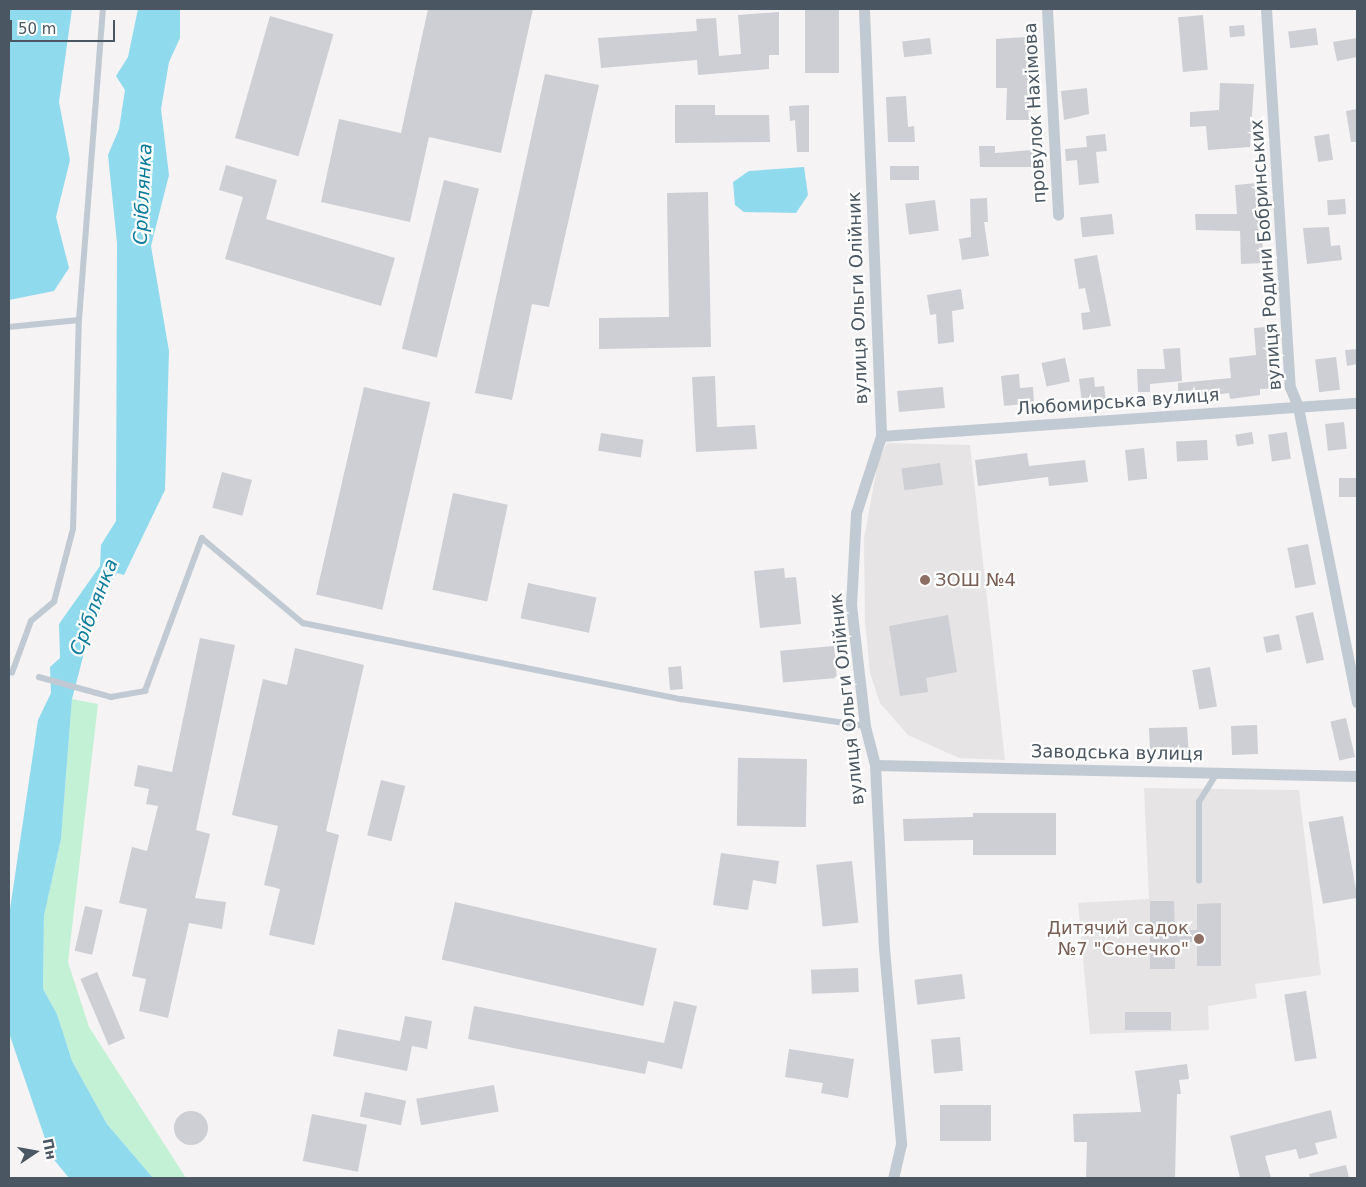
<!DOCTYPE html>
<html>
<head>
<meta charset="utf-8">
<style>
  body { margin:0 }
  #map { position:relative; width:1366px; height:1187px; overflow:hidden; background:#f5f3f3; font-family:"DejaVu Sans",sans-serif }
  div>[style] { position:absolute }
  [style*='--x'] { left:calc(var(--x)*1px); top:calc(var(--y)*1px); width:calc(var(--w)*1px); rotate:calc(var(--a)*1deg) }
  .education>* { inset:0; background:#e6e4e5 }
  .green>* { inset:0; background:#c3f1d5 }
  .water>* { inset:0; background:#90daee }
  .building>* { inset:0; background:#cdcfd5; transform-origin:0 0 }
  .round { border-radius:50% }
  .lane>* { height:5.5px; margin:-2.75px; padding:0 2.75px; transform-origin:2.75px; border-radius:2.75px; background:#c1cad2 }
  .street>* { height:11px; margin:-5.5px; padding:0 5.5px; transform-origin:5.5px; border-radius:5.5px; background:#c1cad2 }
  .dots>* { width:14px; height:14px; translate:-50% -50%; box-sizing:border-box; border:2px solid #fff; border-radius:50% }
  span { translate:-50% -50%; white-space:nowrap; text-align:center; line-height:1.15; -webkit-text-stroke:4.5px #fff; paint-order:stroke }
  .street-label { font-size:18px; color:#4a5661 }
  .education-label { font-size:18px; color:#785e54 }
  .left { translate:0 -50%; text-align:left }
  .right { translate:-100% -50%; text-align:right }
  .water-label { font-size:19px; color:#0c7c9b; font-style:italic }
  .frame { position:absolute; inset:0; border:10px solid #4a5661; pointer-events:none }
  .north { position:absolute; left:10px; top:1127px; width:50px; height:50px; -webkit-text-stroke:4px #fff; paint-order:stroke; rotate:78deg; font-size:14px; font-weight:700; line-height:20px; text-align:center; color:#4a5661 }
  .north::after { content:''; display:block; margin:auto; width:18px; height:22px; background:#4a5661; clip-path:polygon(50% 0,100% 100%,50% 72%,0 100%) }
  .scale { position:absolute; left:10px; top:20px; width:105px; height:22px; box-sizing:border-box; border:2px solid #4a5661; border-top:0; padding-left:6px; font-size:15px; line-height:18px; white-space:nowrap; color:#4a5661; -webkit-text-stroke:4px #fff; paint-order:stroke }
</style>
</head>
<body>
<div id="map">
  <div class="education">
    <i style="clip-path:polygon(887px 443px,970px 445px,1005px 760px,959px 758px,908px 735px,880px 703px,870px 673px,865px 621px,864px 539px,878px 461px)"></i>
    <i style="clip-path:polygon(1144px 788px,1299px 790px,1321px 975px,1255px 984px,1257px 998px,1208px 1006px,1209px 1030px,1090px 1034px,1078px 903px,1149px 899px)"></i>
  </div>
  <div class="green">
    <i style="clip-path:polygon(72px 699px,98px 704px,68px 962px,89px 1027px,186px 1178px,153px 1178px,107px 1124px,72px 1061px,57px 1014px,43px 989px,44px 916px,61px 839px)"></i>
  </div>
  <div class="water">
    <i style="clip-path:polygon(9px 9px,72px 9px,59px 102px,70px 160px,56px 217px,69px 268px,54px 291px,9px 300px)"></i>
    <i style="clip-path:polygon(138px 9px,180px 9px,180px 38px,169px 62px,161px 109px,169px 175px,151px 246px,169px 351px,165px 490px,124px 575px,117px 573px,103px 593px,104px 604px,91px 626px,72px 699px,61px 839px,44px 916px,43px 989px,57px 1014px,72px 1061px,107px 1124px,153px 1178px,69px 1178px,51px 1156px,9px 1033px,9px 916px,38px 720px,51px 693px,50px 667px,60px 658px,59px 624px,100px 566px,101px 545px,116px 521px,117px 243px,108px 155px,119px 129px,125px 90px,116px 76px,128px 57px)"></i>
    <i style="clip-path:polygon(804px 167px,808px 195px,796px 213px,744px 212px,735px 205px,733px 182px,749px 171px)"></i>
  </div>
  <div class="building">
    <i style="clip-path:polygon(428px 9px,533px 9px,501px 153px,429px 137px,410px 222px,321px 202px,339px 119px,401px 133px)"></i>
    <i style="left:805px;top:9px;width:34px;height:64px"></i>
    <i style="clip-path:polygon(779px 12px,779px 55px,769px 55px,769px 69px,698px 75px,697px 60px,601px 68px,598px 38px,697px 31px,696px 19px,716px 18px,719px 56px,741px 54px,738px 15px)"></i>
    <i style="left:1203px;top:15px;width:55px;height:25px;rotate:85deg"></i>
    <i style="left:270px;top:16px;width:66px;height:127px;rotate:16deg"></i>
    <i style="left:1244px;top:25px;width:11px;height:15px;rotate:85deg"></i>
    <i style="left:1316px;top:28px;width:17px;height:28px;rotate:83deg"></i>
    <i style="clip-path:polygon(1026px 37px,1030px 120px,1006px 120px,1007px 88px,996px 88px,996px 39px)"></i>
    <i style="left:930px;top:38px;width:16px;height:28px;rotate:83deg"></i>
    <i style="clip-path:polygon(1357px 38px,1357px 57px,1337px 61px,1333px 42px)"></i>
    <i style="clip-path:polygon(545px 74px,599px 85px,549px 307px,532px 304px,512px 400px,475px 393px)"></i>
    <i style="clip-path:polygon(1220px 83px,1254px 84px,1250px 147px,1208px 150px,1206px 126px,1190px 127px,1190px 112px,1219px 110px)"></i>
    <i style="clip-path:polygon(1087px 88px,1089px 114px,1064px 120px,1061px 91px)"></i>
    <i style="clip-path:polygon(906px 96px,908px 127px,914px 126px,915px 142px,888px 142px,886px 97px)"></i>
    <i style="clip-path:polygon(675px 105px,715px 105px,715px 115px,769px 115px,770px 142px,675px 143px)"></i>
    <i style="clip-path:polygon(809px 105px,809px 152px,797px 152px,795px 120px,790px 121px,789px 106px)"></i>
    <i style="clip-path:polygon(1357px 109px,1357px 142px,1351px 142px,1346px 111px)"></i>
    <i style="clip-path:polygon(1105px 134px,1107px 151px,1096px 152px,1099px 183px,1079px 185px,1077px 160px,1066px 161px,1065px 149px,1087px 147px,1086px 136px)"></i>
    <i style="left:1329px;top:134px;width:26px;height:15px;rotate:81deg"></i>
    <i style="clip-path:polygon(979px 146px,995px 146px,995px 153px,1032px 150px,1033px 167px,980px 167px)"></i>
    <i style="clip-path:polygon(226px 165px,277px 180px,266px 219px,395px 258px,381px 306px,225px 259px,243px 197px,219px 190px)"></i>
    <i style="left:890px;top:166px;width:29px;height:14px"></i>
    <i style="left:444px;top:180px;width:36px;height:174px;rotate:14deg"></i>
    <i style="clip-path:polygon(1257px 183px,1264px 263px,1241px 264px,1240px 231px,1196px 230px,1195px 214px,1237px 214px,1235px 185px)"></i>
    <i style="clip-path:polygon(708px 192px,711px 347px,599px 349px,599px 318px,669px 317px,667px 193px)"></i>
    <i style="clip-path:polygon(987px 198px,988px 222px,984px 222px,989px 256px,962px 260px,959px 239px,971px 237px,970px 199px)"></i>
    <i style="left:1345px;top:199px;width:15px;height:18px;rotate:86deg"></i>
    <i style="left:935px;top:200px;width:31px;height:30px;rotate:83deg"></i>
    <i style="left:1112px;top:214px;width:20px;height:32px;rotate:84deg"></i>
    <i style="clip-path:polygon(1329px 227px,1331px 246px,1340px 245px,1342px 260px,1307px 264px,1303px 228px)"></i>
    <i style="clip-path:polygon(1097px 255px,1111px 326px,1083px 330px,1081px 313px,1090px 312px,1085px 288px,1079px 289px,1074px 259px)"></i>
    <i style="clip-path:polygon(961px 289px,964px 309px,952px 311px,954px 342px,938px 344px,936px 314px,930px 315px,927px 295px)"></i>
    <i style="clip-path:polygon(1266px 327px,1276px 388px,1260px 389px,1260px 395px,1230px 399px,1229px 393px,1178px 399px,1178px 383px,1231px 378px,1229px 358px,1256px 355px,1254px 328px)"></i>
    <i style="clip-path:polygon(1180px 348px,1182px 381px,1150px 384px,1150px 392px,1138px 392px,1137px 369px,1165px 369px,1163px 349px)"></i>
    <i style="clip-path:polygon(1357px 349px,1357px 364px,1347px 366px,1345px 350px)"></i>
    <i style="left:1336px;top:357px;width:33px;height:21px;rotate:83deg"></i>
    <i style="left:1065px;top:358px;width:24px;height:24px;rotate:78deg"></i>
    <i style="clip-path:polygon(1019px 374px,1020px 388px,1033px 387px,1034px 403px,1004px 406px,1001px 376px)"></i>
    <i style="clip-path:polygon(715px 376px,717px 427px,755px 425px,757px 449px,696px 452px,692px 377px)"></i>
    <i style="clip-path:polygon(1094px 377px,1095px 387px,1104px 386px,1106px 401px,1082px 403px,1079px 379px)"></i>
    <i style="left:364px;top:387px;width:68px;height:213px;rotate:13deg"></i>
    <i style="left:943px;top:387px;width:21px;height:46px;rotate:85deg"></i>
    <i style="left:1344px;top:422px;width:27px;height:19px;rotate:84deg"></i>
    <i style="left:1252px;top:432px;width:12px;height:17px;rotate:81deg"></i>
    <i style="left:1287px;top:432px;width:27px;height:19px;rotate:82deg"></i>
    <i style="left:601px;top:433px;width:43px;height:18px;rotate:9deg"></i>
    <i style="left:1207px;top:440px;width:20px;height:31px;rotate:87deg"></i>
    <i style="left:1144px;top:448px;width:31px;height:19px;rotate:84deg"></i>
    <i style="clip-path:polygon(1027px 453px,1029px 466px,1085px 460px,1088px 482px,1049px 486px,1048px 477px,978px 486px,975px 460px)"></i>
    <i style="left:940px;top:463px;width:22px;height:39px;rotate:82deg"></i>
    <i style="left:222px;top:472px;width:31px;height:37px;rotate:15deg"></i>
    <i style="left:1339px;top:478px;width:18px;height:19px"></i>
    <i style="left:453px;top:493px;width:56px;height:99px;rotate:12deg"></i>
    <i style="left:1308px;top:544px;width:41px;height:21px;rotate:79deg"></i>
    <i style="clip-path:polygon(784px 568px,785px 578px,796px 577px,801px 624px,760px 628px,754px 571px)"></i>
    <i style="left:528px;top:583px;width:70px;height:36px;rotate:12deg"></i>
    <i style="left:1313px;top:612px;width:49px;height:18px;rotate:77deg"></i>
    <i style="clip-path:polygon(948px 615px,957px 672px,926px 678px,928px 692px,900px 696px,889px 626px)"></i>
    <i style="left:1279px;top:634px;width:16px;height:16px;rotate:79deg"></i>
    <i style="clip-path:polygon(200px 638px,235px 645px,196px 830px,210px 834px,195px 898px,226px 902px,222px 929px,189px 923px,168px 1018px,139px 1011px,146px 979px,132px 976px,147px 909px,119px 903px,132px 847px,147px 851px,158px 806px,146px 804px,149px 789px,134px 786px,138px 765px,172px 772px)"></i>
    <i style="left:834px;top:646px;width:32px;height:54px;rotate:85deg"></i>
    <i style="clip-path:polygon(295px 648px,364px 665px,326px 831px,339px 835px,314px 945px,269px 935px,280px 889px,264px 885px,278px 826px,232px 815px,263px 679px,287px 685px)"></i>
    <i style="left:681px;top:666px;width:23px;height:13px;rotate:85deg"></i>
    <i style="left:1210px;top:667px;width:40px;height:18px;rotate:80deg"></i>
    <i style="left:1346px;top:718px;width:40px;height:16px;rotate:77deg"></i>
    <i style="left:1257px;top:725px;width:29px;height:26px;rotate:88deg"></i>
    <i style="clip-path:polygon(1187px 727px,1189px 757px,1170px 758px,1169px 748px,1150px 749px,1149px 728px)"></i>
    <i style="left:807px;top:759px;width:68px;height:69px;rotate:91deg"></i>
    <i style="left:381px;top:780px;width:25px;height:57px;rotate:14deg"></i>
    <i style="clip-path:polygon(973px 813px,1056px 813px,1056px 855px,973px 855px,973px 840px,904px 841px,903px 819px,973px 817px)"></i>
    <i style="left:1343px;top:816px;width:83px;height:35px;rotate:80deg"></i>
    <i style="clip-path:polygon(721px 853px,779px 861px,776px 884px,753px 880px,748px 910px,713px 905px)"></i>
    <i style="left:852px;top:861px;width:62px;height:36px;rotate:84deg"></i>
    <i style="clip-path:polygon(1150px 901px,1174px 901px,1175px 931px,1197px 930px,1197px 904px,1221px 903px,1221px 966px,1197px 966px,1197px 942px,1175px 942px,1175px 969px,1150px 969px)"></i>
    <i style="left:455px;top:902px;width:207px;height:59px;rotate:13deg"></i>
    <i style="left:85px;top:906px;width:18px;height:46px;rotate:13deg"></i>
    <i style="left:858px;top:968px;width:24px;height:47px;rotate:88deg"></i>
    <i style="left:97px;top:972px;width:72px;height:18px;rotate:67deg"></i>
    <i style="left:962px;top:974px;width:25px;height:48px;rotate:83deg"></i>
    <i style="left:1306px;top:991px;width:68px;height:22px;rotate:81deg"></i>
    <i style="clip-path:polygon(674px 1001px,697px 1006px,682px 1069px,648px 1061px,645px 1074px,468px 1039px,474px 1006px,664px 1043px)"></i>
    <i style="left:1171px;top:1012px;width:18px;height:46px;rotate:90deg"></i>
    <i style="clip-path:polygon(405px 1016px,432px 1021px,427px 1049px,412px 1046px,407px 1071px,333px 1056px,338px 1029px,400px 1041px)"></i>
    <i style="left:960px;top:1037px;width:34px;height:29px;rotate:85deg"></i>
    <i style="clip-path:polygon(789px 1049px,854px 1059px,848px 1098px,821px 1093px,823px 1083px,785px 1077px)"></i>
    <i style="clip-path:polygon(1187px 1064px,1189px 1079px,1179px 1080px,1181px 1094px,1177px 1094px,1175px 1178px,1086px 1178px,1087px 1142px,1074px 1142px,1073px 1114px,1141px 1112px,1135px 1071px)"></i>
    <i style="left:494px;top:1085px;width:27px;height:79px;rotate:80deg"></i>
    <i style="left:365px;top:1092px;width:42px;height:25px;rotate:12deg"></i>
    <i style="left:940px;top:1105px;width:51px;height:36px"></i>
    <i style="clip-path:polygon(1331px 1110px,1337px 1138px,1315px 1143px,1318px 1154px,1299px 1159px,1296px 1149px,1265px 1156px,1271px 1178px,1240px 1178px,1230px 1136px)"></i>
    <i class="round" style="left:174px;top:1111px;width:34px;height:34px"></i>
    <i style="left:312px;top:1114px;width:56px;height:48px;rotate:11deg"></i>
    <i style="clip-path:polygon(1346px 1165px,1349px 1178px,1310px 1178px,1309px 1174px)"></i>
  </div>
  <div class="lane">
    <i style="--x:9;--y:327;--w:70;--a:-5.7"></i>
    <i style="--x:79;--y:320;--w:312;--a:-85.6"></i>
    <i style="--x:12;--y:673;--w:55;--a:-69.9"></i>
    <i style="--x:31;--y:621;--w:30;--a:-40"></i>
    <i style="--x:54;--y:602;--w:75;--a:-75.4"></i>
    <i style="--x:73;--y:529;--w:209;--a:-88.4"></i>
    <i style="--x:39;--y:677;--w:75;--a:15.5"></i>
    <i style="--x:111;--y:697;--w:35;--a:-10"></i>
    <i style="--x:145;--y:691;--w:163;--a:-69.6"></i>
    <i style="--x:202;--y:538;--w:132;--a:40.1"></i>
    <i style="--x:303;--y:623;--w:386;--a:11.4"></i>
    <i style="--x:681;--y:699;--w:186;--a:8.3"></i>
    <i style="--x:1199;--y:881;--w:79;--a:-90"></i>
    <i style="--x:1199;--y:802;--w:36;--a:-58"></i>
  </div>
  <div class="street">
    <i style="--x:864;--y:9;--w:427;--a:87.7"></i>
    <i style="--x:881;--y:436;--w:81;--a:108"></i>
    <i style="--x:856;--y:513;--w:92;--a:93.1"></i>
    <i style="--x:851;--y:605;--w:122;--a:83.4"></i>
    <i style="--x:865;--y:726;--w:40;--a:75.6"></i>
    <i style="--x:875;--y:765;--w:183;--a:87.2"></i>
    <i style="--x:884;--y:948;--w:197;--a:85"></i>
    <i style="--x:901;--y:1144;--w:35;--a:103"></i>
    <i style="--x:1047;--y:9;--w:206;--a:86.9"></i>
    <i style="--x:1266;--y:9;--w:379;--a:86.4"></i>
    <i style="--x:1290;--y:387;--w:22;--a:68"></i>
    <i style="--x:1298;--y:407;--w:301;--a:78.7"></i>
    <i style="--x:881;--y:436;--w:477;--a:-4"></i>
    <i style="--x:875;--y:765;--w:482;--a:1.3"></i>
  </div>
  <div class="dots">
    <i style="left:925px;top:580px;background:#8d6e63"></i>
    <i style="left:1199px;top:939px;background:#8d6e63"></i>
  </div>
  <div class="street-label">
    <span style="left:1035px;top:113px;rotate:-93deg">провулок Нахімова</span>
    <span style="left:1266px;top:255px;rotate:-94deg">вулиця Родини Бобринських</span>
    <span style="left:858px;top:298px;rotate:-92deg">вулиця Ольги Олійник</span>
    <span style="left:1118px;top:402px;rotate:-4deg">Любомирська вулиця</span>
    <span style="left:847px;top:699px;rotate:-96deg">вулиця Ольги Олійник</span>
    <span style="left:1117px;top:753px;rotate:1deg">Заводська вулиця</span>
  </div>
  <div class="education-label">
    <span class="left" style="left:935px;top:580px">ЗОШ №4</span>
    <span class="right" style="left:1189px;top:939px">Дитячий садок<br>№7 "Сонечко"</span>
  </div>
  <div class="water-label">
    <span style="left:143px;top:194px;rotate:-87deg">Сріблянка</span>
    <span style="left:94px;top:607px;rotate:-69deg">Сріблянка</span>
  </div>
  <div class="frame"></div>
  <div class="north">Пн</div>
  <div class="scale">50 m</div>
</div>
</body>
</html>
